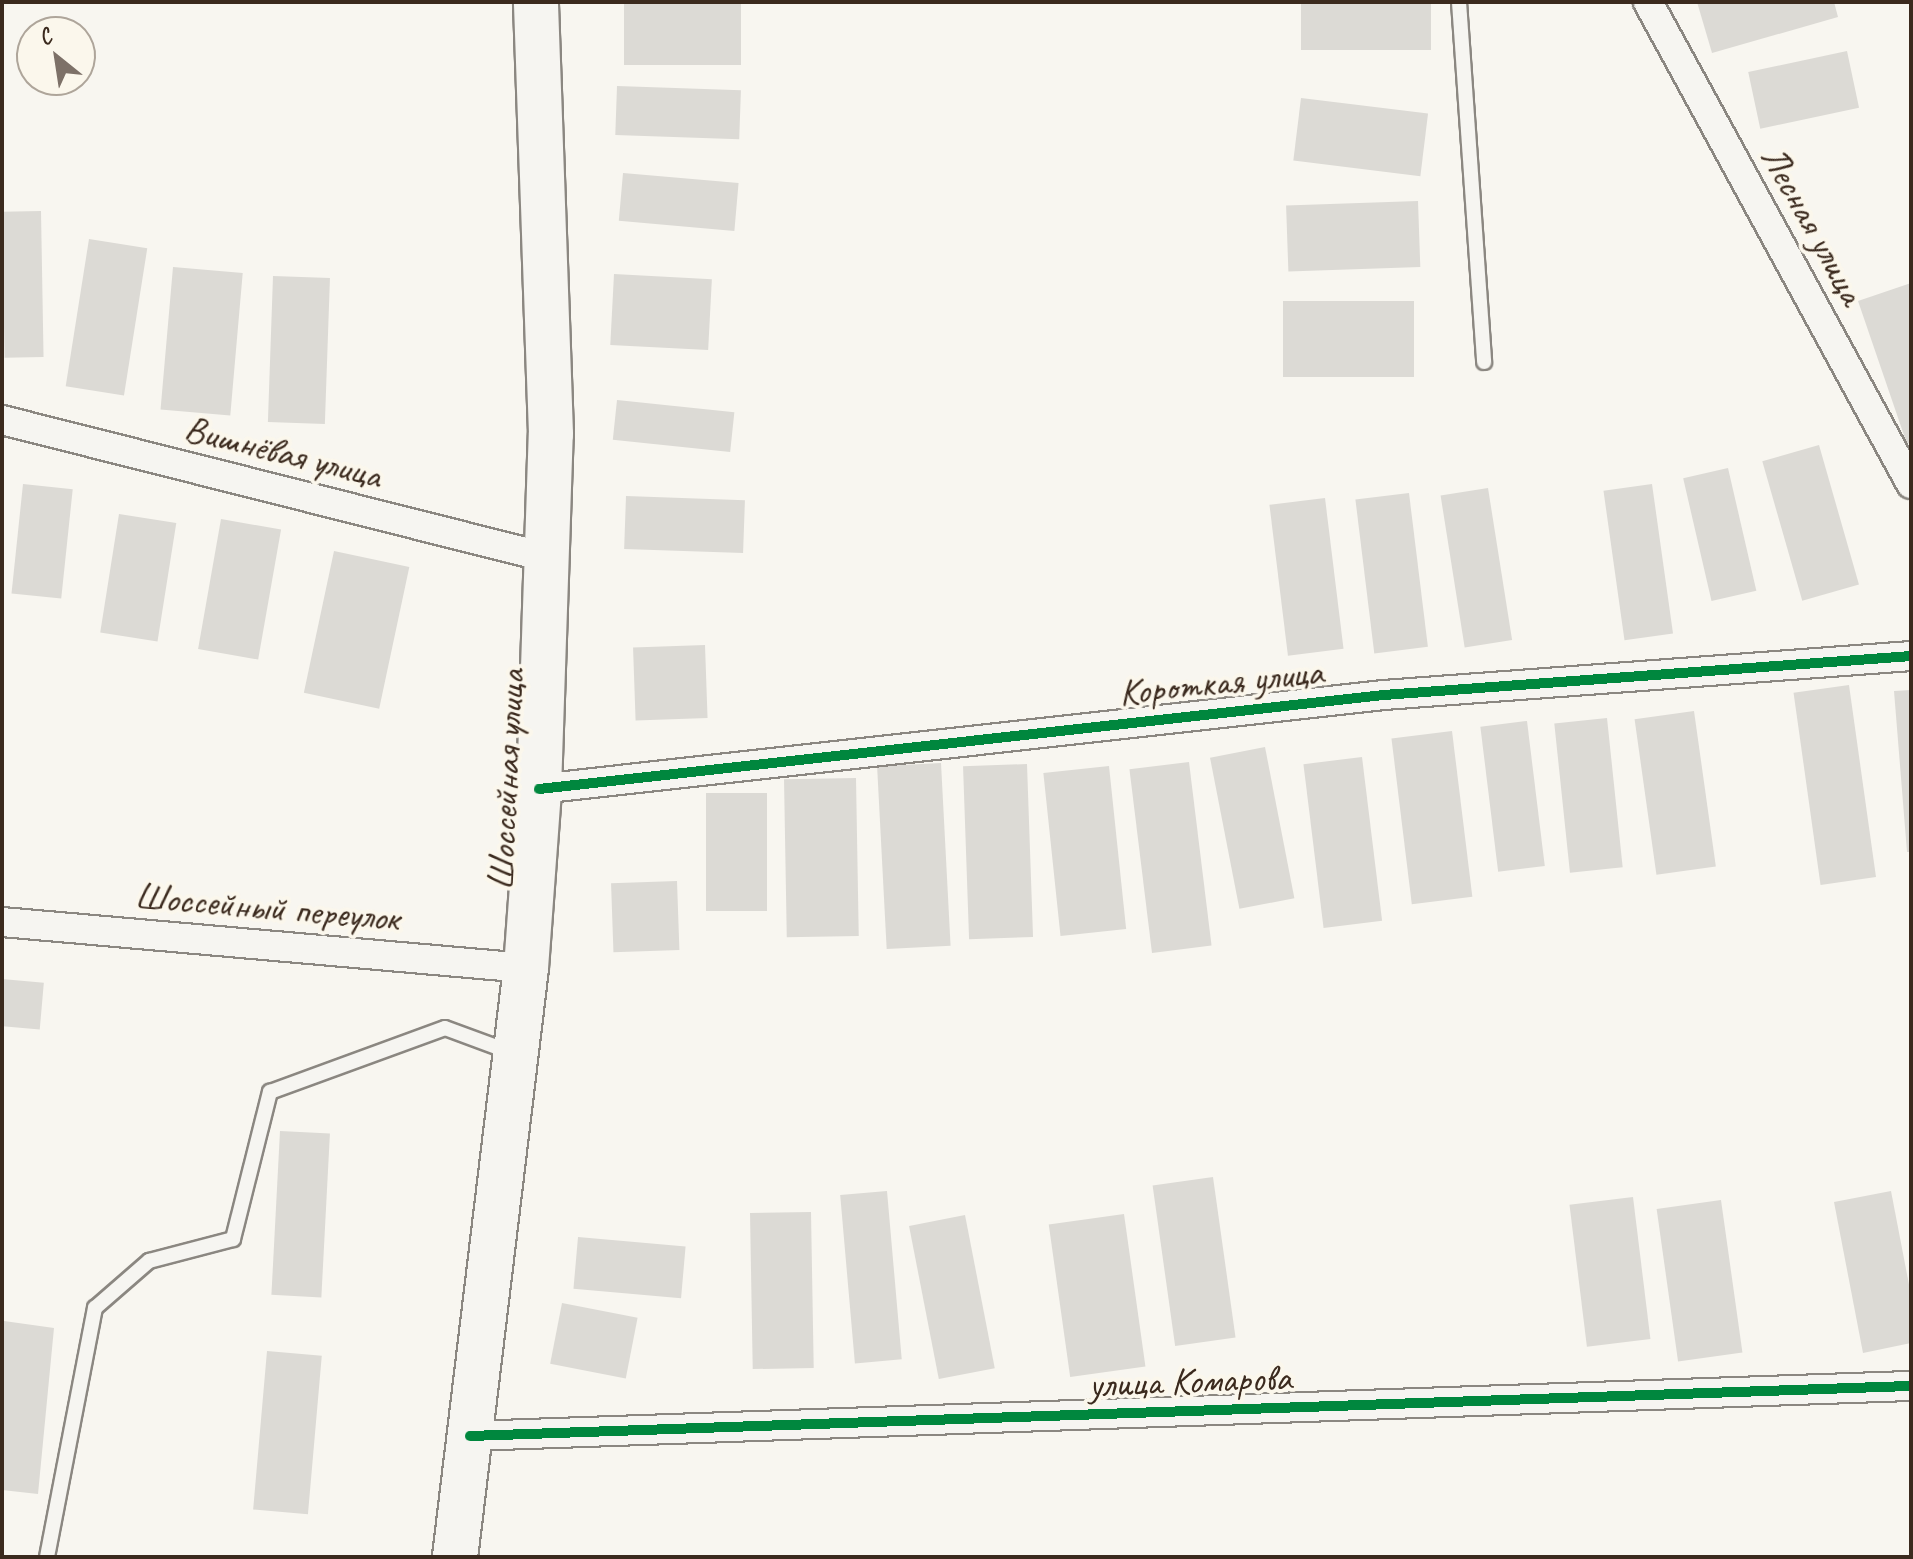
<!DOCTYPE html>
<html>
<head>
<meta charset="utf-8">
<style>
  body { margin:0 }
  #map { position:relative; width:1913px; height:1559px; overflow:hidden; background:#f8f6f0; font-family:Caveat,sans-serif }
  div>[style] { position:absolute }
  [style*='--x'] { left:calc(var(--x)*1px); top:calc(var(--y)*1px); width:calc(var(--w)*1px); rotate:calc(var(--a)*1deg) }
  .building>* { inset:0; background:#dcdad5; transform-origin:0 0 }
  .roads { filter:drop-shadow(2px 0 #8b8781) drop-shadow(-2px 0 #8b8781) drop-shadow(0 2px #8b8781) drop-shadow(0 -2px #8b8781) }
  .lane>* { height:14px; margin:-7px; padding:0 7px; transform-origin:7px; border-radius:7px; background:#f6f5f1 }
  .street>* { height:28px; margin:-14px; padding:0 14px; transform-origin:14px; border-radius:14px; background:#f6f5f1 }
  .primary>* { height:44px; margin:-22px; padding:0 22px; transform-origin:22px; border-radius:22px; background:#f6f5f1 }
  .cycleway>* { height:10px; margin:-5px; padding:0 5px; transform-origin:5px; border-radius:5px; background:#00873e }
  span { translate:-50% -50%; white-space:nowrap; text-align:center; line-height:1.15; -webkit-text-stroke:8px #fbf7ec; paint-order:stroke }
  .street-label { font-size:38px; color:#3b2a1e }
  .frame { position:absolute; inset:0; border:4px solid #3b2a1e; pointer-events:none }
  .north { position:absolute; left:16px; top:16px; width:80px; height:80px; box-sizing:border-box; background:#fbf7ec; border:2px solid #aea59a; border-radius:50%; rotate:330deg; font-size:22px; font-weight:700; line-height:32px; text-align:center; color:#3b2a1e }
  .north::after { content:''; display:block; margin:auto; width:28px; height:36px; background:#7d7168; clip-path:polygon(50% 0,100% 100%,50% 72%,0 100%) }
</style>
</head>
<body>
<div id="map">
  <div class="building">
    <i style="left:624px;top:2px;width:117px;height:63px"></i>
    <i style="left:1301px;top:2px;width:130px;height:48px"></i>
    <i style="clip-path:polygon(1697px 2px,1834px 2px,1838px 17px,1712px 53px)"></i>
    <i style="left:1847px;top:51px;width:58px;height:101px;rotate:78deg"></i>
    <i style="left:617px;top:86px;width:124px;height:49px;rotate:2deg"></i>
    <i style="left:1301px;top:98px;width:128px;height:63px;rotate:7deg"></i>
    <i style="left:623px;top:173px;width:116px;height:48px;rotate:5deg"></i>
    <i style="left:1418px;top:201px;width:66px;height:132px;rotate:88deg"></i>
    <i style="left:41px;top:211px;width:146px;height:39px;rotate:89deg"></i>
    <i style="left:89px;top:239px;width:59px;height:149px;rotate:9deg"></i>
    <i style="left:173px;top:267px;width:70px;height:143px;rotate:5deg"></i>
    <i style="left:614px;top:274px;width:98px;height:71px;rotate:3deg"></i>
    <i style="left:273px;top:276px;width:57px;height:146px;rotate:2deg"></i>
    <i style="clip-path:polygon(1911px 283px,1911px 442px,1907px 444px,1858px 301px)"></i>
    <i style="left:1283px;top:301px;width:131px;height:76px"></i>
    <i style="left:617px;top:400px;width:118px;height:40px;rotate:6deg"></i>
    <i style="left:1819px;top:445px;width:145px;height:59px;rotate:74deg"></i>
    <i style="left:1728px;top:468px;width:126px;height:46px;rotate:77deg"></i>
    <i style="left:23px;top:484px;width:50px;height:110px;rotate:6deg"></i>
    <i style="left:1652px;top:484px;width:151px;height:49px;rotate:82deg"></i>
    <i style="left:1488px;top:488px;width:154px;height:48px;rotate:81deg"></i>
    <i style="left:1409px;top:493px;width:155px;height:54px;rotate:83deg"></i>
    <i style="left:626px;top:496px;width:119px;height:53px;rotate:2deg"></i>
    <i style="left:1325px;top:498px;width:152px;height:56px;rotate:83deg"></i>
    <i style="left:119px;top:514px;width:58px;height:120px;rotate:9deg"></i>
    <i style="left:221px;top:519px;width:61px;height:132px;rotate:10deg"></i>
    <i style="left:334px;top:551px;width:77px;height:145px;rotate:12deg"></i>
    <i style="left:705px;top:645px;width:73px;height:72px;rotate:88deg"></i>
    <i style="left:1849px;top:685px;width:194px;height:56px;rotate:82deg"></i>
    <i style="clip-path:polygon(1911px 690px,1911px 852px,1907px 852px,1894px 691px)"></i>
    <i style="left:1694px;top:711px;width:157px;height:60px;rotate:82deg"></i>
    <i style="left:1607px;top:718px;width:150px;height:53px;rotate:84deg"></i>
    <i style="left:1527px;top:721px;width:146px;height:47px;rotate:83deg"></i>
    <i style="left:1452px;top:731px;width:167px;height:61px;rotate:83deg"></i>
    <i style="left:1265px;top:747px;width:154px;height:56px;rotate:79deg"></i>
    <i style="left:1362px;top:757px;width:165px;height:59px;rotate:83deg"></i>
    <i style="left:1189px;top:762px;width:185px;height:60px;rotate:83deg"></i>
    <i style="left:941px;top:763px;width:183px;height:64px;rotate:87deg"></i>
    <i style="left:1027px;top:764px;width:173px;height:64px;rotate:88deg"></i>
    <i style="left:1109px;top:766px;width:164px;height:66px;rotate:84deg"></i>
    <i style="left:856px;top:778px;width:158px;height:72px;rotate:89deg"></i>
    <i style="left:767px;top:793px;width:118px;height:61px;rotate:90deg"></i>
    <i style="left:677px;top:881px;width:69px;height:66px;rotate:88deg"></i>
    <i style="left:2px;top:979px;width:42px;height:47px;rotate:5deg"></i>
    <i style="left:280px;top:1131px;width:50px;height:164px;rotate:3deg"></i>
    <i style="left:1213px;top:1177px;width:162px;height:61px;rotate:82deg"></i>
    <i style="left:887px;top:1191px;width:169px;height:47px;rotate:85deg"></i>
    <i style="clip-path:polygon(1891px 1191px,1911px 1295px,1911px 1343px,1863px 1353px,1834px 1202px)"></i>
    <i style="left:1633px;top:1197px;width:143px;height:64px;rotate:83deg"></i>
    <i style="left:1721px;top:1200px;width:154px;height:65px;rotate:82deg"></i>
    <i style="left:811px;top:1212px;width:156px;height:61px;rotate:89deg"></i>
    <i style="left:1124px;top:1214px;width:154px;height:76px;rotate:82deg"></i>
    <i style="left:965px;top:1215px;width:156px;height:57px;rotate:79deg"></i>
    <i style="left:578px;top:1237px;width:108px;height:52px;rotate:5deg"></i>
    <i style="left:562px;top:1303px;width:77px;height:62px;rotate:11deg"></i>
    <i style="clip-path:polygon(4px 1321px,54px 1328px,38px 1494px,2px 1490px)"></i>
    <i style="left:267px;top:1351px;width:55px;height:159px;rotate:5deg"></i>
  </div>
  <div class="roads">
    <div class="lane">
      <i style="--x:1459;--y:2;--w:361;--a:86"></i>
      <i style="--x:47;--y:1557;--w:254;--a:-79.1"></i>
      <i style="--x:95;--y:1308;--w:72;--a:-41"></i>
      <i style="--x:149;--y:1261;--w:87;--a:-14.7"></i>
      <i style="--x:233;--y:1239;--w:152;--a:-75.9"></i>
      <i style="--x:270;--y:1092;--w:186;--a:-20.1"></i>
      <i style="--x:445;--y:1028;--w:69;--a:20.3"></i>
    </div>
    <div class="street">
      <i style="--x:1648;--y:2;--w:549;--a:61.38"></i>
      <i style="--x:2;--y:420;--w:560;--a:14.16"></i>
      <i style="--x:539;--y:789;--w:850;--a:-6.35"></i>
      <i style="--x:1384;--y:695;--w:528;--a:-4.23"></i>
      <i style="--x:2;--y:922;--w:526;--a:5.02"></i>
      <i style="--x:470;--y:1436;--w:1442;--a:-1.99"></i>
    </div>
    <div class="primary">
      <i style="--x:455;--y:1557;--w:593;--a:-83.13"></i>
      <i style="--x:526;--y:968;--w:179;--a:-85.8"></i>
      <i style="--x:539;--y:789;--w:355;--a:-88.1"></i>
      <i style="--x:551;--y:434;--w:432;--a:-92"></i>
    </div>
  </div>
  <div class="cycleway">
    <i style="--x:539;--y:789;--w:850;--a:-6.35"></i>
    <i style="--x:1384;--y:695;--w:528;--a:-4.23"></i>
    <i style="--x:470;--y:1436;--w:1442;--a:-1.99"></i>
  </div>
  <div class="street-label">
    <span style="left:1813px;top:225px;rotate:61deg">Лесная улица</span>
    <span style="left:283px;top:452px;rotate:14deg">Вишнёвая улица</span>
    <span style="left:1221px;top:682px;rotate:-6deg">Короткая улица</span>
    <span style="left:506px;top:780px;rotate:-87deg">Шоссейная улица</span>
    <span style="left:267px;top:907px;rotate:5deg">Шоссейный переулок</span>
    <span style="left:1190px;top:1381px;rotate:-2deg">улица Комарова</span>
  </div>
  <div class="frame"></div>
  <div class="north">С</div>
</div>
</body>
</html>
